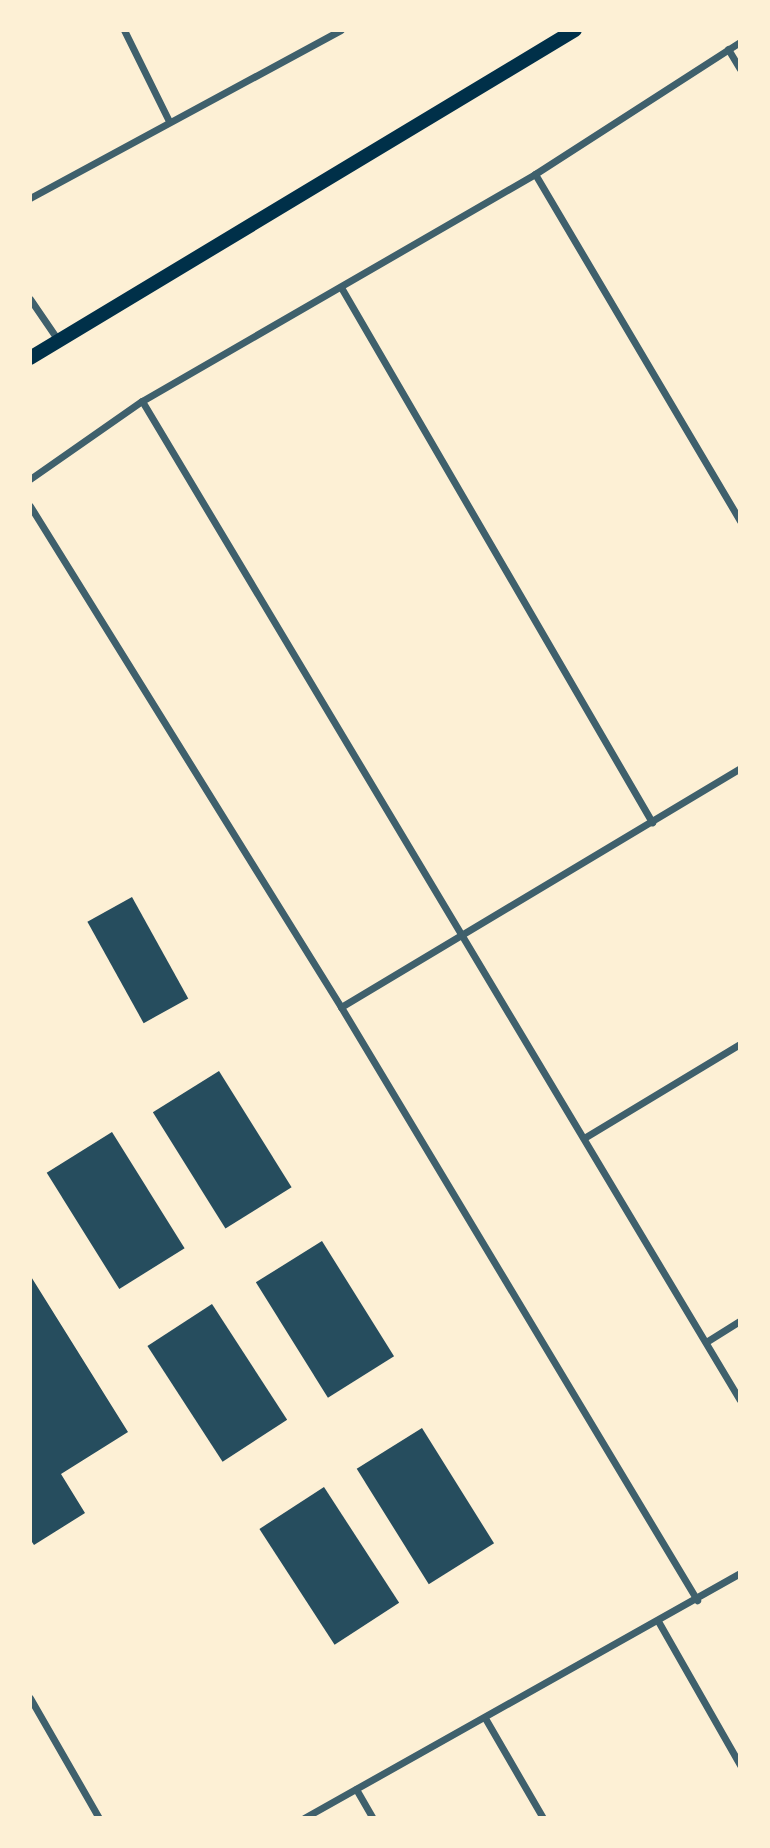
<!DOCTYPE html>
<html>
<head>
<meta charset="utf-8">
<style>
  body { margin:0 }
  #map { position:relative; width:770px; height:1848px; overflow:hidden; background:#fdf0d5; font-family:"Titillium Web",sans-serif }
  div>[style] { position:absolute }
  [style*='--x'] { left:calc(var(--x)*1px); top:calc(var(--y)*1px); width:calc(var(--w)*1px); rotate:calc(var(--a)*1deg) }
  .building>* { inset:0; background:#264d5e; transform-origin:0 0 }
  .minor>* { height:7px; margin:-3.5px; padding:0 3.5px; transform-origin:3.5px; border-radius:3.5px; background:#3f606c }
  .secondary>* { height:14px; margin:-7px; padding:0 7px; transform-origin:7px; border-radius:7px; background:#003049 }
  span { translate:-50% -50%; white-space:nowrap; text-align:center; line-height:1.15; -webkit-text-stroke:5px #fdf0d5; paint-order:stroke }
  .frame { position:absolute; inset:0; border:32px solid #fdf0d5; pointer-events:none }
</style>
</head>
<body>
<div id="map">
  <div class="building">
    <i style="left:132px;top:897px;width:116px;height:51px;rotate:61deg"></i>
    <i style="left:219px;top:1071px;width:137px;height:78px;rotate:58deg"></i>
    <i style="left:112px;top:1132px;width:137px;height:77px;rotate:58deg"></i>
    <i style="left:322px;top:1241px;width:136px;height:78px;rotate:58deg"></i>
    <i style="clip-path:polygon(30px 1275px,128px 1432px,61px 1474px,85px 1513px,34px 1545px,30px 1539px)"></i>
    <i style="left:212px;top:1304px;width:138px;height:77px;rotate:57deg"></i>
    <i style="left:422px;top:1428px;width:136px;height:77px;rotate:58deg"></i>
    <i style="left:324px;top:1487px;width:138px;height:77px;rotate:57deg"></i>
  </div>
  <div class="minor">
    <i style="--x:124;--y:30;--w:102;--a:63.7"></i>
    <i style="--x:728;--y:49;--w:23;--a:59"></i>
    <i style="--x:535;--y:174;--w:403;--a:59.4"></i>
    <i style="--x:30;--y:198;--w:353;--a:-28.4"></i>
    <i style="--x:342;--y:289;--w:617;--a:59.82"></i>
    <i style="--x:30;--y:299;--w:50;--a:55.7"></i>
    <i style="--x:142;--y:401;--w:1164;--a:59.1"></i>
    <i style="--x:30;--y:479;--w:136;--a:-34.9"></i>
    <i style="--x:142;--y:401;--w:454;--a:-30"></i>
    <i style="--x:535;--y:174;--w:244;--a:-32.8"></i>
    <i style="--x:30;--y:506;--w:590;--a:58.17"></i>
    <i style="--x:341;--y:1007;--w:692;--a:59.02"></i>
    <i style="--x:341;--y:1007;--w:465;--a:-30.9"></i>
    <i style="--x:584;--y:1138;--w:182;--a:-31.1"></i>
    <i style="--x:706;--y:1342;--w:40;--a:-32"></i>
    <i style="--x:658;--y:1621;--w:166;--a:60.3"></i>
    <i style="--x:30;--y:1698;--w:138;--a:60.1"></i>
    <i style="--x:485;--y:1718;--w:116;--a:59.9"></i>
    <i style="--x:356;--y:1789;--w:34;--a:60"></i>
    <i style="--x:304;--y:1818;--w:500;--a:-29.33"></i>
  </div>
  <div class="secondary">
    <i style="--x:30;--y:358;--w:636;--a:-31.04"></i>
  </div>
  <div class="frame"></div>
</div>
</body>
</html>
